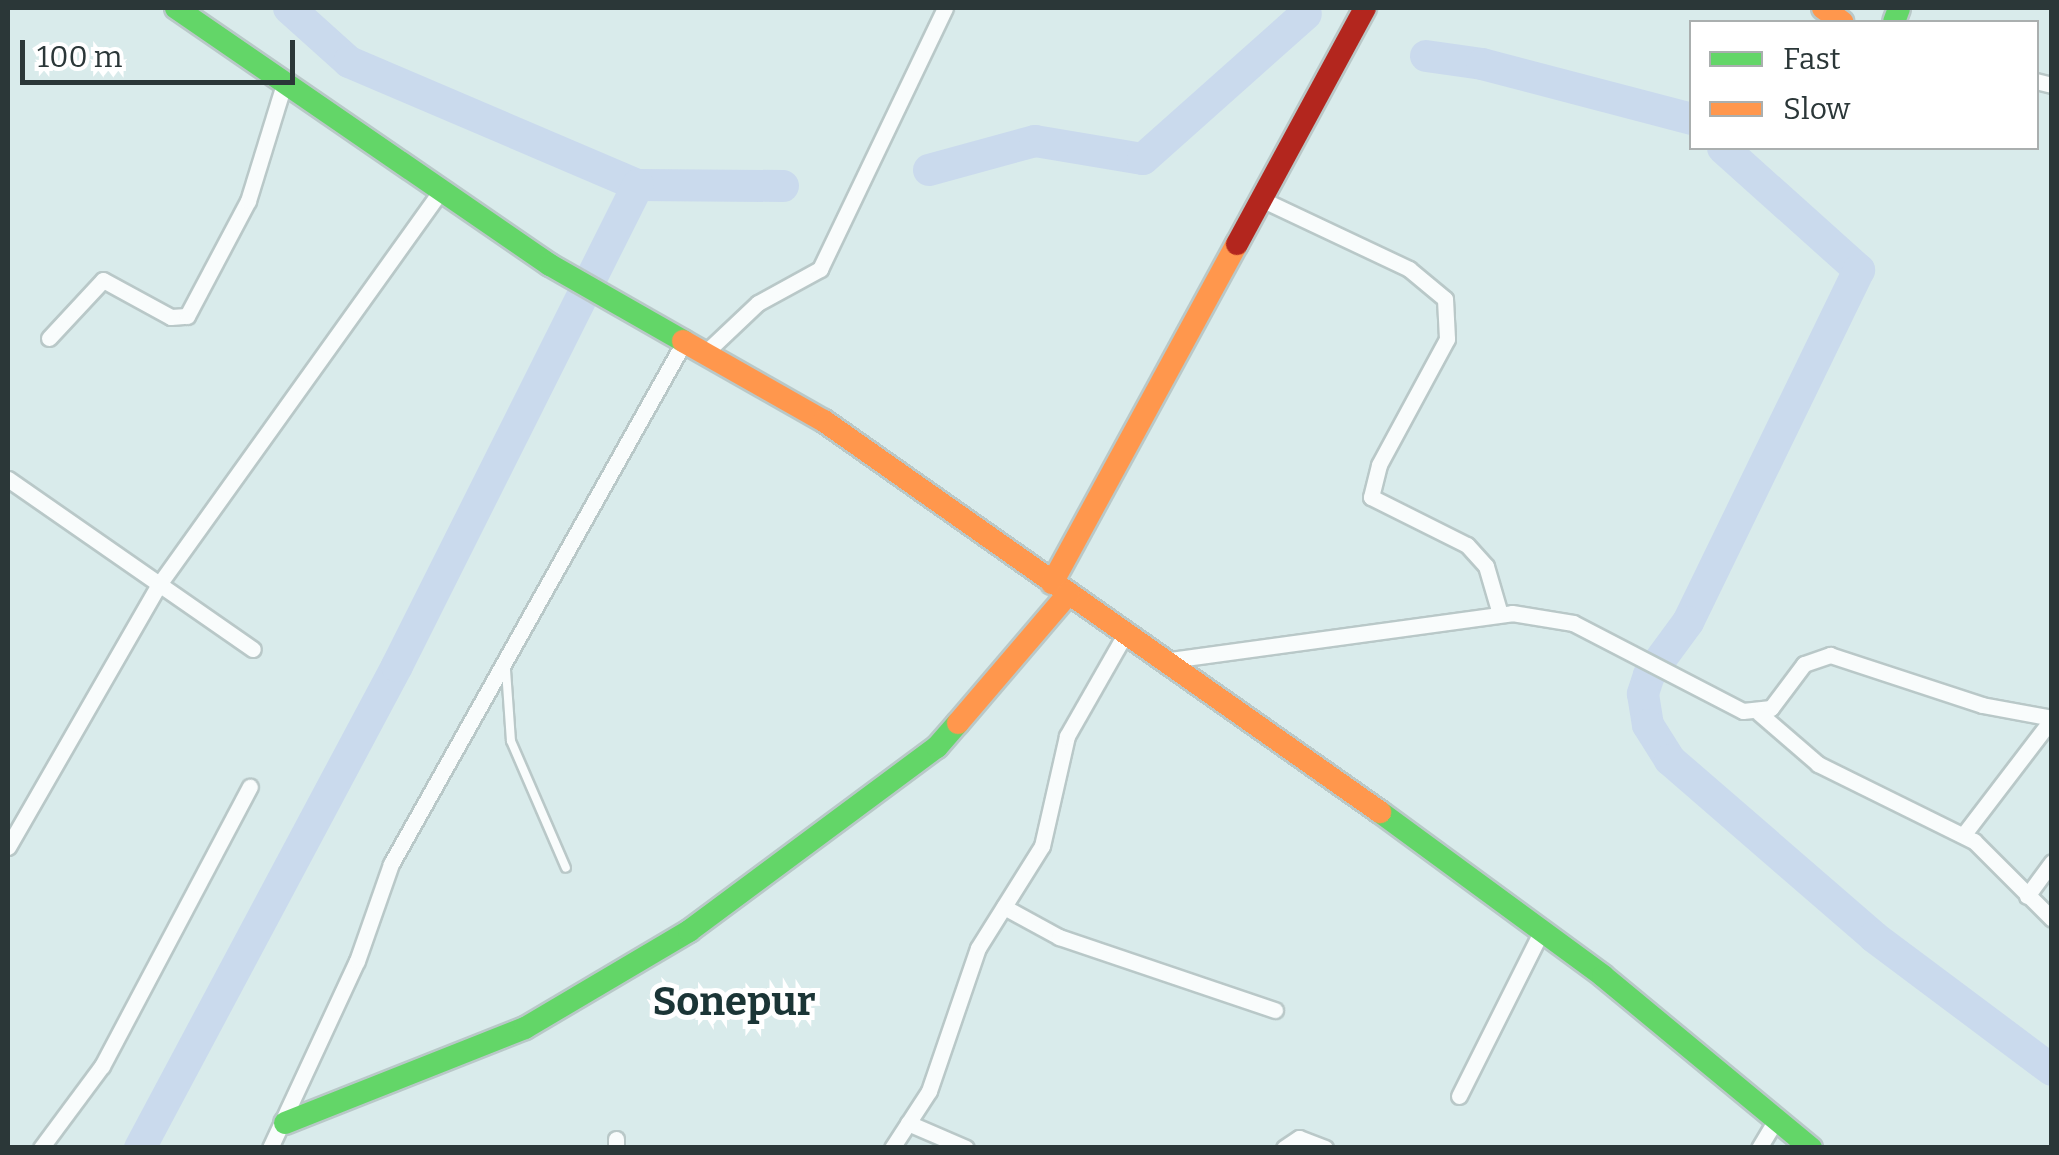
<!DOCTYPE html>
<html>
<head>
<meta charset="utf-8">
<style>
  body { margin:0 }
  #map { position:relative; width:2059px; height:1155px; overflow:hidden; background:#d9ebeb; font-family:Bitter,serif }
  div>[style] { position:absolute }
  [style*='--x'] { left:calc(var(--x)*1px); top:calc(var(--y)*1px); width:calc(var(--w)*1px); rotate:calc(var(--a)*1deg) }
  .river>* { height:32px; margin:-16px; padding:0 16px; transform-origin:16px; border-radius:16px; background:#cadaed }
  .roads { filter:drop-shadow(2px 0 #b9c8c8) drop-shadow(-2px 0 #b9c8c8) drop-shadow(0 2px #b9c8c8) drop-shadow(0 -2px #b9c8c8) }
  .lane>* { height:8px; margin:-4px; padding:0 4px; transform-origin:4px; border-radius:4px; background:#f9fcfc }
  .street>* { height:15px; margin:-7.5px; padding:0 7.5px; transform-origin:7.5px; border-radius:7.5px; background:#f9fcfc }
  .fast>* { height:22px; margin:-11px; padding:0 11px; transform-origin:11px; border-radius:11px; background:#63d668 }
  .slow>* { height:22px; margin:-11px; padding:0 11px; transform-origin:11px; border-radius:11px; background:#ff974d }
  .jam>* { height:22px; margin:-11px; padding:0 11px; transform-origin:11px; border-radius:11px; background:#b3261e }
  span { translate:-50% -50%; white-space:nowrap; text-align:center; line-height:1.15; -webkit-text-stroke:10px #fff; paint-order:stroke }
  .district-label { font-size:40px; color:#1b3536; font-weight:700 }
  .frame { position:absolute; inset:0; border:10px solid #2b3738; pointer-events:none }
  .legend { position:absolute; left:1689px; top:20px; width:350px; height:130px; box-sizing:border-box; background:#fff; border:2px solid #aaafaf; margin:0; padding:12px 18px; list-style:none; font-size:30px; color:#2b3738 }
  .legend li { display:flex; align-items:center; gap:20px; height:50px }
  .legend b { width:50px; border:2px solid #aaafaf }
  .scale { position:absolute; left:20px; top:40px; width:275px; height:45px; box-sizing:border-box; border:5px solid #2b3738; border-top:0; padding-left:12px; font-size:30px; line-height:35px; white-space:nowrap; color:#2b3738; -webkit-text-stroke:8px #fff; paint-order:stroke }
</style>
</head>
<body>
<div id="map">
  <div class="river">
    <i style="--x:289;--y:8;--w:81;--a:42"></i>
    <i style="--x:349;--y:62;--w:314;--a:23.1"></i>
    <i style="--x:638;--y:185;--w:145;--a:0.4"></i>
    <i style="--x:1426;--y:56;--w:57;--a:8.1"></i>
    <i style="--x:1482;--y:64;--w:217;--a:14.7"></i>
    <i style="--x:1723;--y:148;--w:183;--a:41.9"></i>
    <i style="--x:1859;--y:270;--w:391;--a:115.9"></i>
    <i style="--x:1688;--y:622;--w:66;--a:126.3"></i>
    <i style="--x:1649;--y:675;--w:20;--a:108"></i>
    <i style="--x:1643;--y:694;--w:31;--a:81"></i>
    <i style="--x:1648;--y:725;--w:41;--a:57.8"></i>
    <i style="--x:1670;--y:760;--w:270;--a:40.9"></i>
    <i style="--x:1874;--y:937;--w:222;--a:36.8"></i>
    <i style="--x:929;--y:170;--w:110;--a:-15.3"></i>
    <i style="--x:1035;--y:141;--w:109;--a:9.5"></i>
    <i style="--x:1143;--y:159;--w:218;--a:-41.7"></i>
    <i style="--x:140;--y:1148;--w:546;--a:-61.93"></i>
    <i style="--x:397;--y:666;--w:538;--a:-63.39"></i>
  </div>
  <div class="roads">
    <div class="lane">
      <i style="--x:506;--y:670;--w:71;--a:86"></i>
      <i style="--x:511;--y:741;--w:138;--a:66.6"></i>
    </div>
    <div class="street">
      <i style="--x:2036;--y:81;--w:16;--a:14"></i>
      <i style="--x:1261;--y:199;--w:164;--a:25.3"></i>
      <i style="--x:1409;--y:269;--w:47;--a:39.8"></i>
      <i style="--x:1445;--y:299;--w:40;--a:87.1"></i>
      <i style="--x:1447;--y:339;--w:143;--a:118.4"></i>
      <i style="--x:1379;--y:465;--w:33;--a:104"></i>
      <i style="--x:1371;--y:497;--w:107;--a:26.6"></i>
      <i style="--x:1467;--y:545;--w:28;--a:48"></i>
      <i style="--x:1486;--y:566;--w:50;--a:73.7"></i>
      <i style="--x:49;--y:338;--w:79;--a:-47"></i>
      <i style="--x:103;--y:280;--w:77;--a:28.6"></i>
      <i style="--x:171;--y:317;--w:16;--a:-4"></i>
      <i style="--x:187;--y:316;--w:130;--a:-62.1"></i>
      <i style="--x:248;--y:201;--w:126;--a:-72.9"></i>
      <i style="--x:704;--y:354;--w:74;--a:-43.4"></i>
      <i style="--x:758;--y:303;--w:71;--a:-28.7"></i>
      <i style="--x:820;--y:269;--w:289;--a:-64.4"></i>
      <i style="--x:8;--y:479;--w:298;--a:34.8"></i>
      <i style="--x:1163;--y:661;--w:352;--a:-7.8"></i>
      <i style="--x:1512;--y:613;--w:62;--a:9.3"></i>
      <i style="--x:1573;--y:623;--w:191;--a:27.4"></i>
      <i style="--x:1743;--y:711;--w:28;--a:-6"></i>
      <i style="--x:1771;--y:708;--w:55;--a:-53.1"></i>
      <i style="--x:1804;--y:664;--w:28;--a:-19"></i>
      <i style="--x:1830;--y:655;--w:160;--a:18.2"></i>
      <i style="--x:1982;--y:705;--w:71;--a:10.5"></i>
      <i style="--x:1759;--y:713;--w:78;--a:40.8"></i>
      <i style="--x:1818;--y:764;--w:174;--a:26.3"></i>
      <i style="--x:1974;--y:841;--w:110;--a:45"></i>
      <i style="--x:1964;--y:834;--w:145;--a:-52.6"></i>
      <i style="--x:8;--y:847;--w:305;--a:-60.1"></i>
      <i style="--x:160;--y:583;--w:485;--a:-54.4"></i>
      <i style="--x:2027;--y:896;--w:42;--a:-53.7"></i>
      <i style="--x:1004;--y:907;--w:63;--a:28.6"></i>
      <i style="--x:1059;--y:937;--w:228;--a:18.7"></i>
      <i style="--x:1459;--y:1096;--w:186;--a:-63.4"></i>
      <i style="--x:908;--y:1123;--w:63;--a:23.3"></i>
      <i style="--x:616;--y:1139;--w:9;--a:90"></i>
      <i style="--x:41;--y:1148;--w:102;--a:-53.4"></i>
      <i style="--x:102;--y:1066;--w:316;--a:-62.1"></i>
      <i style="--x:270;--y:1148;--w:206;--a:-65.1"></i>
      <i style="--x:357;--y:961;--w:103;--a:-70.7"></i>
      <i style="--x:391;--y:864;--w:599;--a:-60.69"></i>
      <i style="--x:892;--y:1148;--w:68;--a:-57"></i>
      <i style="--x:929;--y:1091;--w:151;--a:-71.1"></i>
      <i style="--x:978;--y:948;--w:120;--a:-57.9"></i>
      <i style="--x:1042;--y:846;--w:113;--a:-77.2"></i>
      <i style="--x:1067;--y:736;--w:115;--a:-60.3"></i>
      <i style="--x:1284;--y:1148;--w:18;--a:-34"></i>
      <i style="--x:1299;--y:1138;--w:28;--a:21"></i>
      <i style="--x:1759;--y:1148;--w:33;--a:-59"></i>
    </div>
    <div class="fast">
      <i style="--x:176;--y:8;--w:454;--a:34.5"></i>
      <i style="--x:550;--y:265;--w:153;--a:29.7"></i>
      <i style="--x:1894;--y:22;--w:15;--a:-70"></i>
      <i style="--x:1380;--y:812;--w:277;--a:36.3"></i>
      <i style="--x:1603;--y:976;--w:270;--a:39.6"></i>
      <i style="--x:285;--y:1123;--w:258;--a:-21.6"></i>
      <i style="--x:525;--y:1028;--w:191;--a:-30.6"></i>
      <i style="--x:689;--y:931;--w:309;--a:-36.6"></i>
      <i style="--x:937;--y:747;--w:32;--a:-49"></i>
    </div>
    <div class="slow">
      <i style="--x:1823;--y:8;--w:24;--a:36"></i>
      <i style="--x:683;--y:341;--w:162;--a:29.6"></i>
      <i style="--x:824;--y:421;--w:680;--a:35.12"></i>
      <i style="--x:1052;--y:583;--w:386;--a:-61.4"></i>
      <i style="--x:958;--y:723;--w:170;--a:-49.5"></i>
    </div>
    <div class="jam">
      <i style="--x:1237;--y:244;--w:268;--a:-61.5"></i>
    </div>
  </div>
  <div class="district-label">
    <span style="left:734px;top:1002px">Sonepur</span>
  </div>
  <div class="frame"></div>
  <ul class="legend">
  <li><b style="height:12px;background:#63d668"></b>Fast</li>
  <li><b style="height:12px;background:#ff974d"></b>Slow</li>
  </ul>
  <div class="scale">100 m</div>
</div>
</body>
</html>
